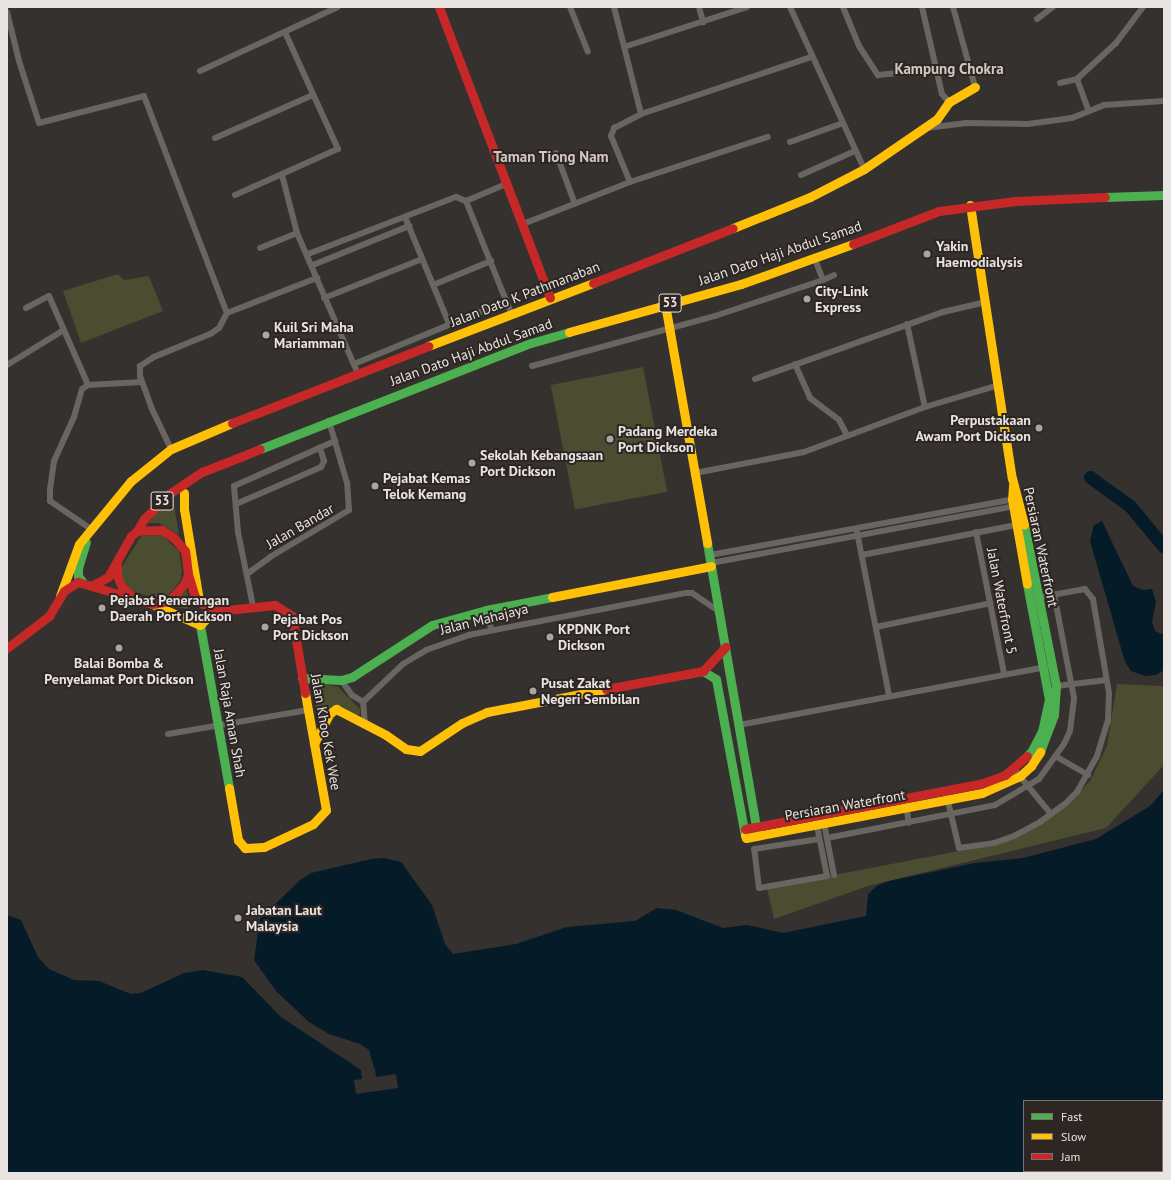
<!DOCTYPE html>
<html>
<head>
<meta charset="utf-8">
<style>
  body { margin:0 }
  #map { position:relative; width:1171px; height:1180px; overflow:hidden; background:#34312f; font-family:"PT Sans",sans-serif }
  div>[style] { position:absolute }
  [style*='--x'] { left:calc(var(--x)*1px); top:calc(var(--y)*1px); width:calc(var(--w)*1px); rotate:calc(var(--a)*1deg) }
  .green>* { inset:0; background:#4a4d2f; transform-origin:0 0 }
  .water>* { inset:0; background:#051b28 }
  .pier>* { inset:0; background:#34312f }
  .river>* { height:13px; margin:-6.5px; padding:0 6.5px; transform-origin:6.5px; border-radius:6.5px; background:#051b28 }
  .street>* { height:6px; margin:-3px; padding:0 3px; transform-origin:3px; border-radius:3px; background:#696560 }
  .fast>* { height:9px; margin:-4.5px; padding:0 4.5px; transform-origin:4.5px; border-radius:4.5px; background:#4caf50 }
  .slow>* { height:9px; margin:-4.5px; padding:0 4.5px; transform-origin:4.5px; border-radius:4.5px; background:#ffc107 }
  .jam>* { height:9px; margin:-4.5px; padding:0 4.5px; transform-origin:4.5px; border-radius:4.5px; background:#c62828 }
  .dots>* { width:11px; height:11px; translate:-50% -50%; box-sizing:border-box; border:2px solid #2d2622; border-radius:50% }
  span { translate:-50% -50%; white-space:nowrap; text-align:center; line-height:1.15; -webkit-text-stroke:4px #2d2622; paint-order:stroke }
  .shield-label span { padding:1px 3px; background:#2d2622; border:1px solid; border-radius:3px; -webkit-text-stroke-width:0 }
  .shield-label { font-size:13px; color:#e9e4e2; font-weight:700 }
  .poi-label { font-size:14px; color:#e9e4e2; font-weight:700 }
  .left { translate:0 -50%; text-align:left }
  .right { translate:-100% -50%; text-align:right }
  .street-label { font-size:14px; color:#e9e4e2 }
  .neighbourhood-label { font-size:15px; color:#d1c7c3; font-weight:700 }
  .frame { position:absolute; inset:0; border:8px solid #e9e4e2; pointer-events:none }
  .legend { position:absolute; left:1023px; top:1100px; width:140px; height:72px; box-sizing:border-box; background:#2d2622; border:1px solid #78726f; margin:0; padding:5px 7px; list-style:none; font-size:12px; color:#e9e4e2 }
  .legend li { display:flex; align-items:center; gap:8px; height:20px }
  .legend b { width:20px; border:1px solid #78726f }
</style>
</head>
<body>
<div id="map">
  <div class="green">
    <i style="clip-path:polygon(118px 274px,124px 280px,149px 276px,163px 311px,81px 343px,63px 291px)"></i>
    <i style="left:643px;top:367px;width:127px;height:94px;rotate:79deg"></i>
    <i style="clip-path:polygon(170px 499px,173px 499px,179px 535px,159px 523px,148px 523px)"></i>
    <i style="clip-path:polygon(162px 535px,179px 551px,182px 570px,181px 580px,169px 595px,155px 599px,131px 590px,124px 582px,120px 570px,141px 536px)"></i>
    <i style="clip-path:polygon(187px 590px,190px 606px,187px 609px,169px 606px)"></i>
    <i style="clip-path:polygon(315px 682px,338px 687px,360px 709px,360px 714px,358px 716px,334px 706px,325px 712px,318px 726px,312px 684px)"></i>
    <i style="clip-path:polygon(1117px 684px,1164px 686px,1164px 765px,1106px 828px,868px 886px,774px 919px,767px 888px,995px 844px,1015px 837px,1076px 796px,1090px 781px,1107px 746px)"></i>
  </div>
  <div class="water">
    <i style="clip-path:polygon(1102px 521px,1133px 586px,1143px 590px,1152px 589px,1156px 602px,1152px 622px,1155px 631px,1164px 635px,1164px 670px,1156px 675px,1145px 676px,1131px 671px,1125px 662px,1090px 541px,1094px 525px)"></i>
    <i style="clip-path:polygon(evenodd,1164px 790px,1164px 1173px,7px 1173px,7px 915px,21px 920px,38px 957px,49px 969px,74px 980px,99px 981px,131px 994px,141px 993px,184px 973px,203px 970px,242px 977px,281px 1017px,361px 1070px,374px 1068px,369px 1050px,360px 1044px,329px 1034px,309px 1022px,276px 991px,254px 960px,260px 919px,300px 880px,311px 873px,371px 859px,384px 858px,401px 862px,432px 905px,445px 944px,453px 954px,516px 944px,567px 927px,635px 921px,657px 908px,676px 910px,723px 928px,747px 925px,783px 933px,866px 916px,868px 894px,878px 885px,889px 881px,975px 863px,1023px 858px,1096px 839px,1150px 806px,1164px 790px,1024px 1101px,1162px 1101px,1162px 1171px,1024px 1171px,1024px 1101px)"></i>
  </div>
  <div class="pier">
    <i style="clip-path:polygon(375px 1068px,376px 1077px,396px 1074px,398px 1088px,356px 1094px,354px 1080px,362px 1079px,361px 1070px)"></i>
  </div>
  <div class="river">
    <i style="--x:1090;--y:477;--w:49;--a:35.9"></i>
    <i style="--x:1130;--y:506;--w:53;--a:50.3"></i>
  </div>
  <div class="street">
    <i style="--x:570;--y:7;--w:48;--a:68.2"></i>
    <i style="--x:614;--y:7;--w:110;--a:75.8"></i>
    <i style="--x:699;--y:7;--w:16;--a:75"></i>
    <i style="--x:790;--y:7;--w:178;--a:65.4"></i>
    <i style="--x:843;--y:7;--w:42;--a:67.7"></i>
    <i style="--x:859;--y:46;--w:35;--a:57"></i>
    <i style="--x:878;--y:75;--w:59;--a:-5.8"></i>
    <i style="--x:922;--y:7;--w:89;--a:77.1"></i>
    <i style="--x:942;--y:94;--w:11;--a:49"></i>
    <i style="--x:953;--y:7;--w:83;--a:74.6"></i>
    <i style="--x:7;--y:12;--w:50;--a:76.2"></i>
    <i style="--x:19;--y:61;--w:65;--a:72.1"></i>
    <i style="--x:39;--y:123;--w:108;--a:-14.4"></i>
    <i style="--x:144;--y:96;--w:232;--a:69.1"></i>
    <i style="--x:227;--y:313;--w:17;--a:118"></i>
    <i style="--x:219;--y:328;--w:11;--a:146"></i>
    <i style="--x:210;--y:334;--w:61;--a:157.7"></i>
    <i style="--x:154;--y:357;--w:17;--a:147"></i>
    <i style="--x:140;--y:366;--w:10;--a:90"></i>
    <i style="--x:140;--y:376;--w:33;--a:70"></i>
    <i style="--x:151;--y:407;--w:47;--a:64.5"></i>
    <i style="--x:1037;--y:19;--w:20;--a:-37"></i>
    <i style="--x:624;--y:47;--w:129;--a:-18"></i>
    <i style="--x:200;--y:71;--w:152;--a:-24.9"></i>
    <i style="--x:1077;--y:79;--w:33;--a:70"></i>
    <i style="--x:1060;--y:83;--w:17;--a:-13"></i>
    <i style="--x:1077;--y:79;--w:53;--a:-42.7"></i>
    <i style="--x:1116;--y:43;--w:45;--a:-53.1"></i>
    <i style="--x:926;--y:128;--w:39;--a:-7"></i>
    <i style="--x:965;--y:123;--w:63;--a:0.9"></i>
    <i style="--x:1028;--y:124;--w:44;--a:-7.8"></i>
    <i style="--x:1072;--y:118;--w:35;--a:-22"></i>
    <i style="--x:1104;--y:105;--w:60;--a:-3.8"></i>
    <i style="--x:215;--y:138;--w:107;--a:-23.7"></i>
    <i style="--x:790;--y:142;--w:56;--a:-19.7"></i>
    <i style="--x:556;--y:153;--w:54;--a:69.6"></i>
    <i style="--x:282;--y:175;--w:60;--a:75.5"></i>
    <i style="--x:297;--y:233;--w:154;--a:66.6"></i>
    <i style="--x:801;--y:175;--w:59;--a:-24"></i>
    <i style="--x:630;--y:182;--w:50;--a:-112.4"></i>
    <i style="--x:611;--y:136;--w:9;--a:-69"></i>
    <i style="--x:614;--y:128;--w:30;--a:-27"></i>
    <i style="--x:641;--y:114;--w:179;--a:-18.5"></i>
    <i style="--x:235;--y:195;--w:113;--a:-24.1"></i>
    <i style="--x:338;--y:149;--w:128;--a:-114.4"></i>
    <i style="--x:466;--y:201;--w:121;--a:68.1"></i>
    <i style="--x:405;--y:217;--w:116;--a:67.6"></i>
    <i style="--x:523;--y:224;--w:115;--a:-21.4"></i>
    <i style="--x:630;--y:182;--w:145;--a:-18.1"></i>
    <i style="--x:260;--y:248;--w:40;--a:-22"></i>
    <i style="--x:308;--y:254;--w:159;--a:-21.1"></i>
    <i style="--x:456;--y:197;--w:11;--a:22"></i>
    <i style="--x:466;--y:201;--w:43;--a:-23"></i>
    <i style="--x:313;--y:265;--w:104;--a:-22.1"></i>
    <i style="--x:823;--y:280;--w:12;--a:-24"></i>
    <i style="--x:433;--y:285;--w:63;--a:-22.5"></i>
    <i style="--x:324;--y:298;--w:105;--a:-21.7"></i>
    <i style="--x:26;--y:308;--w:26;--a:-28"></i>
    <i style="--x:49;--y:296;--w:97;--a:66.3"></i>
    <i style="--x:88;--y:385;--w:54;--a:-3.2"></i>
    <i style="--x:227;--y:313;--w:97;--a:-21.3"></i>
    <i style="--x:907;--y:324;--w:85;--a:77.8"></i>
    <i style="--x:354;--y:364;--w:165;--a:-22.4"></i>
    <i style="--x:795;--y:364;--w:37;--a:66"></i>
    <i style="--x:810;--y:398;--w:36;--a:37"></i>
    <i style="--x:839;--y:420;--w:17;--a:62"></i>
    <i style="--x:7;--y:365;--w:65;--a:-31.7"></i>
    <i style="--x:532;--y:366;--w:190;--a:-15.3"></i>
    <i style="--x:715;--y:316;--w:114;--a:-18.4"></i>
    <i style="--x:823;--y:280;--w:22;--a:-111"></i>
    <i style="--x:755;--y:379;--w:200;--a:-19.6"></i>
    <i style="--x:943;--y:312;--w:44;--a:-13.1"></i>
    <i style="--x:88;--y:385;--w:7;--a:146"></i>
    <i style="--x:82;--y:389;--w:29;--a:106"></i>
    <i style="--x:74;--y:417;--w:48;--a:114.4"></i>
    <i style="--x:54;--y:461;--w:28;--a:98"></i>
    <i style="--x:50;--y:489;--w:12;--a:90"></i>
    <i style="--x:50;--y:501;--w:50;--a:34.3"></i>
    <i style="--x:695;--y:473;--w:111;--a:-10.9"></i>
    <i style="--x:804;--y:452;--w:129;--a:-20.4"></i>
    <i style="--x:925;--y:407;--w:77;--a:-16.6"></i>
    <i style="--x:236;--y:504;--w:93;--a:-23.5"></i>
    <i style="--x:321;--y:467;--w:7;--a:-63"></i>
    <i style="--x:324;--y:461;--w:14;--a:-107"></i>
    <i style="--x:857;--y:532;--w:166;--a:78.9"></i>
    <i style="--x:976;--y:532;--w:145;--a:78.8"></i>
    <i style="--x:710;--y:555;--w:310;--a:-10.4"></i>
    <i style="--x:862;--y:555;--w:157;--a:-11"></i>
    <i style="--x:711;--y:563;--w:309;--a:-10.6"></i>
    <i style="--x:247;--y:574;--w:29;--a:-36"></i>
    <i style="--x:270;--y:557;--w:92;--a:-30.7"></i>
    <i style="--x:349;--y:510;--w:27;--a:-94"></i>
    <i style="--x:347;--y:483;--w:65;--a:-106.2"></i>
    <i style="--x:253;--y:606;--w:76;--a:-101.5"></i>
    <i style="--x:238;--y:532;--w:46;--a:-95"></i>
    <i style="--x:234;--y:486;--w:111;--a:-24"></i>
    <i style="--x:486;--y:610;--w:20;--a:75"></i>
    <i style="--x:876;--y:627;--w:117;--a:-11.8"></i>
    <i style="--x:341;--y:680;--w:19;--a:54"></i>
    <i style="--x:352;--y:695;--w:13;--a:32"></i>
    <i style="--x:1056;--y:686;--w:51;--a:-6.7"></i>
    <i style="--x:365;--y:724;--w:22;--a:-95"></i>
    <i style="--x:363;--y:702;--w:55;--a:-43.5"></i>
    <i style="--x:403;--y:664;--w:27;--a:-31"></i>
    <i style="--x:426;--y:650;--w:46;--a:-19.2"></i>
    <i style="--x:469;--y:635;--w:221;--a:-11"></i>
    <i style="--x:686;--y:593;--w:6;--a:0"></i>
    <i style="--x:692;--y:593;--w:32;--a:34"></i>
    <i style="--x:739;--y:725;--w:318;--a:-10.7"></i>
    <i style="--x:168;--y:734;--w:142;--a:-9.7"></i>
    <i style="--x:1057;--y:757;--w:36;--a:30"></i>
    <i style="--x:1014;--y:769;--w:58;--a:50.6"></i>
    <i style="--x:947;--y:797;--w:52;--a:76.8"></i>
    <i style="--x:959;--y:848;--w:35;--a:-8"></i>
    <i style="--x:994;--y:843;--w:21;--a:-19"></i>
    <i style="--x:1014;--y:836;--w:30;--a:-28"></i>
    <i style="--x:1040;--y:822;--w:31;--a:-36"></i>
    <i style="--x:1065;--y:804;--w:17;--a:-45"></i>
    <i style="--x:1077;--y:792;--w:41;--a:-60.9"></i>
    <i style="--x:1097;--y:756;--w:37;--a:-73"></i>
    <i style="--x:1108;--y:721;--w:28;--a:-88"></i>
    <i style="--x:1109;--y:693;--w:95;--a:-99.7"></i>
    <i style="--x:1093;--y:599;--w:13;--a:-129"></i>
    <i style="--x:1085;--y:589;--w:50;--a:169.6"></i>
    <i style="--x:906;--y:805;--w:18;--a:81"></i>
    <i style="--x:816;--y:821;--w:56;--a:78.7"></i>
    <i style="--x:827;--y:876;--w:69;--a:170"></i>
    <i style="--x:759;--y:888;--w:39;--a:-97"></i>
    <i style="--x:754;--y:849;--w:66;--a:-8.7"></i>
    <i style="--x:824;--y:823;--w:53;--a:79.1"></i>
    <i style="--x:827;--y:838;--w:171;--a:-11.1"></i>
    <i style="--x:995;--y:805;--w:51;--a:-30.6"></i>
    <i style="--x:1039;--y:779;--w:43;--a:-54.5"></i>
    <i style="--x:1064;--y:744;--w:14;--a:-65"></i>
    <i style="--x:1070;--y:731;--w:16;--a:-83"></i>
    <i style="--x:1072;--y:715;--w:17;--a:-83"></i>
    <i style="--x:1074;--y:698;--w:106;--a:-100.9"></i>
  </div>
  <div class="fast">
    <i style="--x:1105;--y:197;--w:59;--a:-1.9"></i>
    <i style="--x:260;--y:449;--w:291;--a:-21.4"></i>
    <i style="--x:531;--y:343;--w:40;--a:-16"></i>
    <i style="--x:1024;--y:524;--w:165;--a:78.8"></i>
    <i style="--x:1056;--y:686;--w:29;--a:94"></i>
    <i style="--x:1054;--y:715;--w:40;--a:111"></i>
    <i style="--x:707;--y:543;--w:293;--a:80.2"></i>
    <i style="--x:82;--y:581;--w:6;--a:-129"></i>
    <i style="--x:78;--y:576;--w:8;--a:-90"></i>
    <i style="--x:78;--y:568;--w:27;--a:-73"></i>
    <i style="--x:1027;--y:584;--w:117;--a:79.2"></i>
    <i style="--x:1049;--y:699;--w:33;--a:102"></i>
    <i style="--x:1042;--y:731;--w:22;--a:117"></i>
    <i style="--x:1032;--y:751;--w:7;--a:135"></i>
    <i style="--x:200;--y:625;--w:166;--a:79.9"></i>
    <i style="--x:703;--y:671;--w:15;--a:32"></i>
    <i style="--x:716;--y:679;--w:159;--a:79.5"></i>
    <i style="--x:302;--y:678;--w:39;--a:3"></i>
    <i style="--x:341;--y:680;--w:11;--a:-15"></i>
    <i style="--x:352;--y:677;--w:95;--a:-33"></i>
    <i style="--x:432;--y:625;--w:56;--a:-15.5"></i>
    <i style="--x:486;--y:610;--w:67;--a:-11.1"></i>
  </div>
  <div class="slow">
    <i style="--x:970;--y:205;--w:276;--a:81.3"></i>
    <i style="--x:1012;--y:478;--w:48;--a:75.4"></i>
    <i style="--x:733;--y:228;--w:83;--a:-21.9"></i>
    <i style="--x:810;--y:197;--w:61;--a:-27.4"></i>
    <i style="--x:864;--y:169;--w:88;--a:-34.4"></i>
    <i style="--x:937;--y:119;--w:21;--a:-55"></i>
    <i style="--x:949;--y:102;--w:30;--a:-30"></i>
    <i style="--x:665;--y:304;--w:243;--a:80"></i>
    <i style="--x:569;--y:332;--w:179;--a:-15.6"></i>
    <i style="--x:741;--y:284;--w:119;--a:-19.7"></i>
    <i style="--x:428;--y:346;--w:177;--a:-20.9"></i>
    <i style="--x:1013;--y:486;--w:13;--a:94"></i>
    <i style="--x:1012;--y:499;--w:86;--a:80"></i>
    <i style="--x:184;--y:493;--w:16;--a:90"></i>
    <i style="--x:184;--y:509;--w:93;--a:80.7"></i>
    <i style="--x:60;--y:596;--w:55;--a:-69.9"></i>
    <i style="--x:79;--y:544;--w:82;--a:-50.5"></i>
    <i style="--x:131;--y:481;--w:51;--a:-38.7"></i>
    <i style="--x:171;--y:449;--w:66;--a:-23.1"></i>
    <i style="--x:552;--y:597;--w:162;--a:-11"></i>
    <i style="--x:152;--y:604;--w:52;--a:23.6"></i>
    <i style="--x:200;--y:625;--w:10;--a:-45"></i>
    <i style="--x:207;--y:618;--w:18;--a:-22"></i>
    <i style="--x:314;--y:744;--w:34;--a:-63"></i>
    <i style="--x:329;--y:714;--w:9;--a:-36"></i>
    <i style="--x:336;--y:709;--w:56;--a:27.5"></i>
    <i style="--x:386;--y:735;--w:24;--a:35"></i>
    <i style="--x:406;--y:749;--w:14;--a:8"></i>
    <i style="--x:420;--y:751;--w:50;--a:-33.7"></i>
    <i style="--x:462;--y:723;--w:27;--a:-24"></i>
    <i style="--x:487;--y:712;--w:121;--a:-10.9"></i>
    <i style="--x:229;--y:788;--w:53;--a:80.2"></i>
    <i style="--x:238;--y:840;--w:11;--a:49"></i>
    <i style="--x:245;--y:848;--w:19;--a:-3"></i>
    <i style="--x:264;--y:847;--w:54;--a:-25.1"></i>
    <i style="--x:313;--y:824;--w:19;--a:-47"></i>
    <i style="--x:326;--y:810;--w:119;--a:-100.2"></i>
    <i style="--x:745;--y:835;--w:3;--a:72"></i>
    <i style="--x:746;--y:838;--w:240;--a:-10.8"></i>
    <i style="--x:982;--y:793;--w:42;--a:-24.1"></i>
    <i style="--x:1020;--y:776;--w:15;--a:-42"></i>
    <i style="--x:1031;--y:766;--w:17;--a:-57"></i>
  </div>
  <div class="jam">
    <i style="--x:439;--y:7;--w:311;--a:69.1"></i>
    <i style="--x:853;--y:244;--w:92;--a:-21"></i>
    <i style="--x:939;--y:211;--w:77;--a:-7.5"></i>
    <i style="--x:1015;--y:201;--w:90;--a:-2.5"></i>
    <i style="--x:593;--y:283;--w:150;--a:-21.4"></i>
    <i style="--x:232;--y:423;--w:211;--a:-21.4"></i>
    <i style="--x:137;--y:531;--w:14;--a:-60"></i>
    <i style="--x:144;--y:519;--w:35;--a:-45"></i>
    <i style="--x:169;--y:494;--w:40;--a:-34"></i>
    <i style="--x:202;--y:472;--w:62;--a:-21.6"></i>
    <i style="--x:117;--y:564;--w:12;--a:90"></i>
    <i style="--x:117;--y:576;--w:12;--a:66"></i>
    <i style="--x:122;--y:587;--w:13;--a:42"></i>
    <i style="--x:188;--y:574;--w:24;--a:73"></i>
    <i style="--x:195;--y:597;--w:13;--a:42"></i>
    <i style="--x:205;--y:606;--w:22;--a:10"></i>
    <i style="--x:227;--y:610;--w:48;--a:-5.9"></i>
    <i style="--x:275;--y:605;--w:20;--a:33"></i>
    <i style="--x:292;--y:616;--w:78;--a:80.4"></i>
    <i style="--x:7;--y:648;--w:53;--a:-37.3"></i>
    <i style="--x:49;--y:616;--w:29;--a:-59"></i>
    <i style="--x:64;--y:591;--w:17;--a:-33"></i>
    <i style="--x:78;--y:582;--w:77;--a:16.6"></i>
    <i style="--x:152;--y:604;--w:17;--a:-10"></i>
    <i style="--x:169;--y:601;--w:24;--a:-48"></i>
    <i style="--x:185;--y:583;--w:9;--a:-72"></i>
    <i style="--x:188;--y:574;--w:23;--a:-97"></i>
    <i style="--x:185;--y:551;--w:17;--a:-130"></i>
    <i style="--x:174;--y:538;--w:14;--a:-146"></i>
    <i style="--x:162;--y:530;--w:25;--a:178"></i>
    <i style="--x:137;--y:531;--w:8;--a:140"></i>
    <i style="--x:131;--y:536;--w:47;--a:119.3"></i>
    <i style="--x:108;--y:577;--w:17;--a:152"></i>
    <i style="--x:606;--y:689;--w:99;--a:-10.5"></i>
    <i style="--x:703;--y:671;--w:33;--a:-47"></i>
    <i style="--x:745;--y:829;--w:242;--a:-10.9"></i>
    <i style="--x:983;--y:783;--w:23;--a:-20"></i>
    <i style="--x:1005;--y:775;--w:29;--a:-41"></i>
  </div>
  <div class="dots">
    <i style="left:927px;top:254px;background:#aaa5a3"></i>
    <i style="left:807px;top:299px;background:#aaa5a3"></i>
    <i style="left:266px;top:335px;background:#aaa5a3"></i>
    <i style="left:1039px;top:428px;background:#aaa5a3"></i>
    <i style="left:610px;top:439px;background:#aaa5a3"></i>
    <i style="left:472px;top:463px;background:#aaa5a3"></i>
    <i style="left:375px;top:486px;background:#aaa5a3"></i>
    <i style="left:102px;top:608px;background:#aaa5a3"></i>
    <i style="left:265px;top:627px;background:#aaa5a3"></i>
    <i style="left:550px;top:637px;background:#aaa5a3"></i>
    <i style="left:119px;top:648px;background:#aaa5a3"></i>
    <i style="left:533px;top:691px;background:#aaa5a3"></i>
    <i style="left:238px;top:918px;background:#aaa5a3"></i>
  </div>
  <div class="shield-label">
    <span style="left:670px;top:303px">53</span>
    <span style="left:162px;top:501px">53</span>
  </div>
  <div class="poi-label">
    <span class="left" style="left:936px;top:254px">Yakin<br>Haemodialysis</span>
    <span class="left" style="left:815px;top:299px">City-Link<br>Express</span>
    <span class="left" style="left:274px;top:335px">Kuil Sri Maha<br>Mariamman</span>
    <span class="right" style="left:1031px;top:428px">Perpustakaan<br>Awam Port Dickson</span>
    <span class="left" style="left:618px;top:439px">Padang Merdeka<br>Port Dickson</span>
    <span class="left" style="left:480px;top:463px">Sekolah Kebangsaan<br>Port Dickson</span>
    <span class="left" style="left:383px;top:486px">Pejabat Kemas<br>Telok Kemang</span>
    <span class="left" style="left:110px;top:608px">Pejabat Penerangan<br>Daerah Port Dickson</span>
    <span class="left" style="left:273px;top:627px">Pejabat Pos<br>Port Dickson</span>
    <span class="left" style="left:558px;top:637px">KPDNK Port<br>Dickson</span>
    <span style="left:119px;top:671px">Balai Bomba &amp;<br>Penyelamat Port Dickson</span>
    <span class="left" style="left:541px;top:691px">Pusat Zakat<br>Negeri Sembilan</span>
    <span class="left" style="left:246px;top:918px">Jabatan Laut<br>Malaysia</span>
  </div>
  <div class="street-label">
    <span style="left:780px;top:253px;rotate:-19deg">Jalan Dato Haji Abdul Samad</span>
    <span style="left:525px;top:294px;rotate:-21deg">Jalan Dato K Pathmanaban</span>
    <span style="left:471px;top:352px;rotate:-20deg">Jalan Dato Haji Abdul Samad</span>
    <span style="left:300px;top:526px;rotate:-30deg">Jalan Bandar</span>
    <span style="left:1041px;top:547px;rotate:78deg">Persiaran Waterfront</span>
    <span style="left:1002px;top:601px;rotate:79deg">Jalan Waterfront 5</span>
    <span style="left:484px;top:619px;rotate:-14deg">Jalan Mahajaya</span>
    <span style="left:230px;top:713px;rotate:80deg">Jalan Raja Aman Shah</span>
    <span style="left:326px;top:732px;rotate:80deg">Jalan Khoo Kek Wee</span>
    <span style="left:845px;top:805px;rotate:-10deg">Persiaran Waterfront</span>
  </div>
  <div class="neighbourhood-label">
    <span style="left:949px;top:69px">Kampung Chokra</span>
    <span style="left:551px;top:157px">Taman Tiong Nam</span>
  </div>
  <div class="frame"></div>
  <ul class="legend">
  <li><b style="height:5px;background:#4caf50"></b>Fast</li>
  <li><b style="height:5px;background:#ffc107"></b>Slow</li>
  <li><b style="height:5px;background:#c62828"></b>Jam</li>
  </ul>
</div>
</body>
</html>
